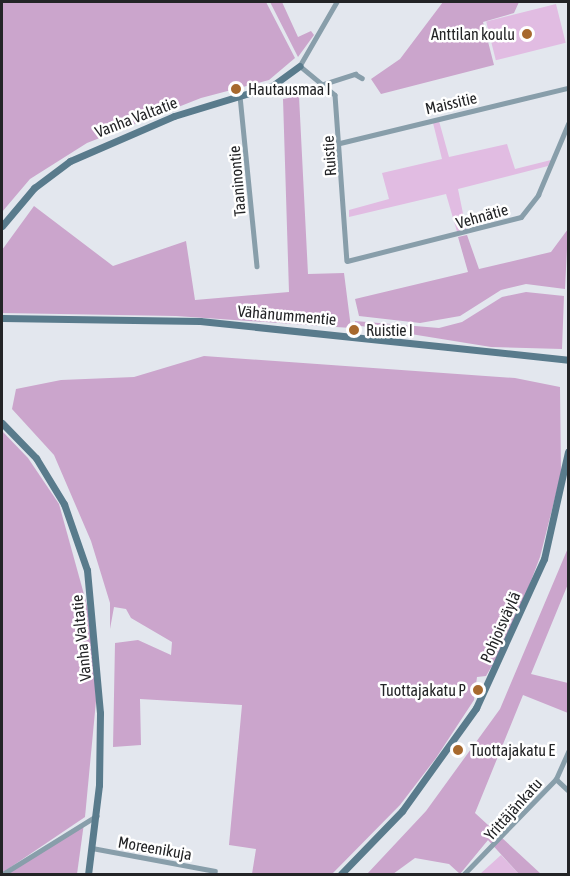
<!DOCTYPE html>
<html>
<head>
<meta charset="utf-8">
<style>
  body { margin:0 }
  #map { position:relative; width:570px; height:876px; overflow:hidden; background:#e3e7ee; font-family:"Asap Condensed",sans-serif }
  div>[style] { position:absolute }
  [style*='--x'] { left:calc(var(--x)*1px); top:calc(var(--y)*1px); width:calc(var(--w)*1px); rotate:calc(var(--a)*1deg) }
  .green>* { inset:0; background:#e1bce2; transform-origin:0 0 }
  .forest>* { inset:0; background:#cba5cc }
  .street>* { height:4.5px; margin:-2.25px; padding:0 2.25px; transform-origin:2.25px; border-radius:2.25px; background:#889eaa }
  .secondary>* { height:7px; margin:-3.5px; padding:0 3.5px; transform-origin:3.5px; border-radius:3.5px; background:#597b8c }
  .dots>* { width:16px; height:16px; translate:-50% -50%; box-sizing:border-box; border:3px solid #fff; border-radius:50% }
  span { translate:-50% -50%; white-space:nowrap; text-align:center; line-height:1.15; -webkit-text-stroke:5px #fff; paint-order:stroke }
  .poi-label { font-size:16px; color:#232426 }
  .right { translate:-100% -50%; text-align:right }
  .left { translate:0 -50%; text-align:left }
  .street-label { font-size:16px; color:#232426 }
  .frame { position:absolute; inset:0; border:3px solid #232426; pointer-events:none }
</style>
</head>
<body>
<div id="map">
  <div class="green">
    <i style="left:556px;top:4px;width:40px;height:72px;rotate:76deg"></i>
    <i style="clip-path:polygon(439px 121px,449px 157px,507px 144px,515px 169px,551px 160px,548px 166px,458px 189px,467px 233px,458px 235px,446px 194px,349px 217px,349px 210px,389px 199px,382px 173px,442px 159px,433px 123px)"></i>
    <i style="clip-path:polygon(501px 855px,519px 874px,480px 874px)"></i>
  </div>
  <div class="forest">
    <i style="clip-path:polygon(2px 2px,266px 2px,295px 58px,269px 80px,201px 98px,87px 143px,30px 179px,2px 212px)"></i>
    <i style="clip-path:polygon(270px 2px,282px 2px,298px 37px,311px 31px,314px 35px,298px 57px)"></i>
    <i style="clip-path:polygon(443px 2px,519px 2px,514px 13px,483px 22px,494px 65px,381px 94px,371px 79px,400px 59px)"></i>
    <i style="clip-path:polygon(299px 96px,308px 274px,344px 273px,351px 328px,176px 316px,2px 313px,2px 250px,34px 206px,113px 266px,186px 241px,195px 300px,289px 292px,283px 99px)"></i>
    <i style="clip-path:polygon(568px 229px,565px 289px,526px 284px,501px 290px,460px 316px,420px 323px,359px 316px,355px 299px,468px 272px,458px 237px,467px 235px,479px 269px,551px 252px)"></i>
    <i style="clip-path:polygon(526px 292px,564px 296px,562px 349px,491px 347px,355px 325px,355px 321px,439px 328px,462px 322px,502px 297px)"></i>
    <i style="clip-path:polygon(204px 356px,515px 378px,560px 387px,561px 474px,540px 557px,512px 631px,486px 676px,477px 677px,474px 700px,436px 758px,400px 805px,332px 874px,252px 874px,256px 849px,229px 845px,242px 705px,140px 699px,141px 745px,113px 747px,115px 643px,138px 640px,171px 655px,172px 642px,131px 618px,126px 609px,114px 607px,110px 629px,110px 603px,91px 541px,54px 455px,12px 409px,16px 389px,61px 380px,134px 377px)"></i>
    <i style="clip-path:polygon(2px 431px,28px 458px,59px 504px,93px 627px,96px 701px,85px 817px,2px 873px)"></i>
    <i style="clip-path:polygon(568px 548px,568px 584px,531px 674px,568px 683px,568px 713px,523px 695px,475px 813px,541px 874px,519px 874px,488px 840px,460px 874px,449px 864px,415px 858px,393px 874px,367px 874px,426px 811px,500px 709px)"></i>
    <i style="clip-path:polygon(84px 823px,77px 874px,8px 874px)"></i>
  </div>
  <div class="street">
    <i style="--x:337;--y:2;--w:74;--a:120"></i>
    <i style="--x:300;--y:66;--w:45;--a:39.6"></i>
    <i style="--x:335;--y:95;--w:166;--a:85.9"></i>
    <i style="--x:347;--y:261;--w:179;--a:-14.2"></i>
    <i style="--x:521;--y:217;--w:28;--a:-52"></i>
    <i style="--x:538;--y:195;--w:77;--a:-67.1"></i>
    <i style="--x:324;--y:84;--w:33;--a:-18"></i>
    <i style="--x:355;--y:74;--w:8;--a:30"></i>
    <i style="--x:240;--y:96;--w:171;--a:84.3"></i>
    <i style="--x:340;--y:143;--w:235;--a:-13.6"></i>
    <i style="--x:556;--y:779;--w:16;--a:43"></i>
    <i style="--x:92;--y:848;--w:125;--a:10.6"></i>
    <i style="--x:3;--y:874;--w:110;--a:-31.9"></i>
    <i style="--x:464;--y:874;--w:132;--a:-45.9"></i>
    <i style="--x:556;--y:779;--w:30;--a:-66"></i>
  </div>
  <div class="secondary">
    <i style="--x:2;--y:226;--w:50;--a:-49.9"></i>
    <i style="--x:34;--y:188;--w:45;--a:-36.9"></i>
    <i style="--x:70;--y:161;--w:113;--a:-23.4"></i>
    <i style="--x:174;--y:116;--w:102;--a:-17"></i>
    <i style="--x:272;--y:86;--w:34;--a:-36"></i>
    <i style="--x:2;--y:318;--w:198;--a:0.9"></i>
    <i style="--x:200;--y:321;--w:370;--a:6"></i>
    <i style="--x:2;--y:423;--w:49;--a:45.8"></i>
    <i style="--x:36;--y:458;--w:54;--a:58.7"></i>
    <i style="--x:64;--y:504;--w:70;--a:70.8"></i>
    <i style="--x:87;--y:570;--w:144;--a:84.8"></i>
    <i style="--x:100;--y:713;--w:72;--a:90.8"></i>
    <i style="--x:99;--y:785;--w:90;--a:97"></i>
    <i style="--x:341;--y:874;--w:88;--a:-45.9"></i>
    <i style="--x:402;--y:811;--w:127;--a:-54.3"></i>
    <i style="--x:476;--y:708;--w:164;--a:-65.5"></i>
    <i style="--x:544;--y:559;--w:110;--a:-77.4"></i>
  </div>
  <div class="dots">
    <i style="left:527px;top:34px;background:#a7692e"></i>
    <i style="left:236px;top:89px;background:#a7692e"></i>
    <i style="left:354px;top:330px;background:#a7692e"></i>
    <i style="left:478px;top:690px;background:#a7692e"></i>
    <i style="left:458px;top:750px;background:#a7692e"></i>
  </div>
  <div class="poi-label">
    <span class="right" style="left:515px;top:34px">Anttilan koulu</span>
    <span class="left" style="left:248px;top:89px">Hautausmaa I</span>
    <span class="left" style="left:366px;top:330px">Ruistie I</span>
    <span class="right" style="left:466px;top:690px">Tuottajakatu P</span>
    <span class="left" style="left:470px;top:750px">Tuottajakatu E</span>
  </div>
  <div class="street-label">
    <span style="left:451px;top:103px;rotate:-13deg">Maissitie</span>
    <span style="left:136px;top:117px;rotate:-21deg">Vanha Valtatie</span>
    <span style="left:329px;top:156px;rotate:-94deg">Ruistie</span>
    <span style="left:237px;top:181px;rotate:-95deg">Taaninontie</span>
    <span style="left:482px;top:216px;rotate:-16deg">Vehnätie</span>
    <span style="left:287px;top:315px;rotate:5deg">Vähänummentie</span>
    <span style="left:500px;top:627px;rotate:-66deg">Pohjoisväylä</span>
    <span style="left:81px;top:638px;rotate:-96deg">Vanha Valtatie</span>
    <span style="left:513px;top:809px;rotate:-48deg">Yrittäjänkatu</span>
    <span style="left:155px;top:848px;rotate:10deg">Moreenikuja</span>
  </div>
  <div class="frame"></div>
</div>
</body>
</html>
